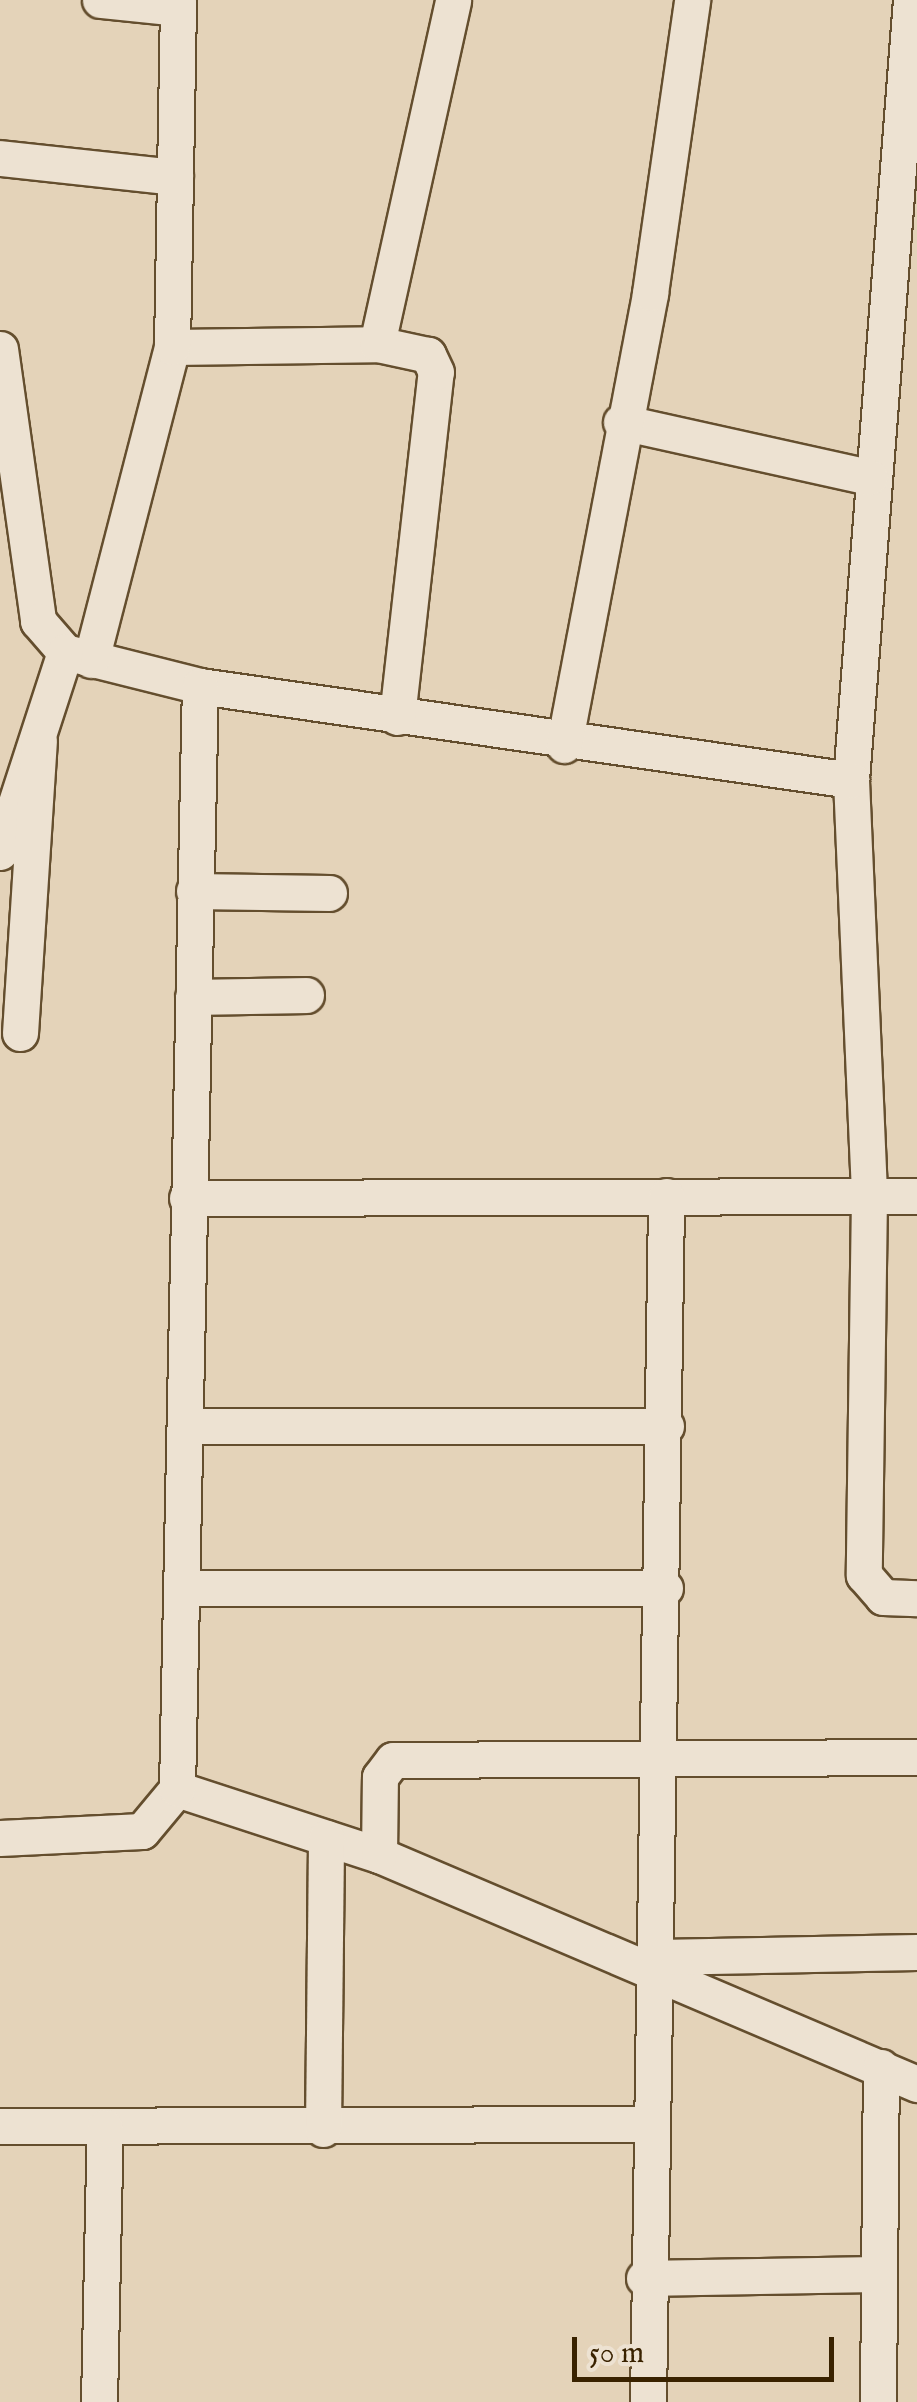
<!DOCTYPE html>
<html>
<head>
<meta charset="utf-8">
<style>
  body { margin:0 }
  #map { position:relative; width:917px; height:2402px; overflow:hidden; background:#e4d3b9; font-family:"IM FELL English",serif }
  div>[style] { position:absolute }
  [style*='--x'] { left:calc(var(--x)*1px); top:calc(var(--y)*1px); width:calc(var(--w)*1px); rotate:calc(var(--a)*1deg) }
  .roads { filter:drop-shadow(2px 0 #644e2e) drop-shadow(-2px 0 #644e2e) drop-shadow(0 2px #644e2e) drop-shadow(0 -2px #644e2e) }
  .minor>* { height:35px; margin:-17.5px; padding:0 17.5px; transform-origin:17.5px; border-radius:17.5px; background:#ede2d2 }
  span { translate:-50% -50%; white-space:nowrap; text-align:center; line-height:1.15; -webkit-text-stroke:9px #ede2d2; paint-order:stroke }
  .scale { position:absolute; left:572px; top:2337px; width:262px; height:45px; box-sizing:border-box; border:5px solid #392200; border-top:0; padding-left:12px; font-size:30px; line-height:35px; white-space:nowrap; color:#392200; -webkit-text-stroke:8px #ede2d2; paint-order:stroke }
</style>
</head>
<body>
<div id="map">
  <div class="roads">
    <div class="minor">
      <i style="--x:100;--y:0;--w:77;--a:5.9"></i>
      <i style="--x:911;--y:0;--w:782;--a:94.4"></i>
      <i style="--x:851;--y:780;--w:416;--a:87.5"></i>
      <i style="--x:869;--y:1196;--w:379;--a:90.8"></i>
      <i style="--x:864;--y:1575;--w:29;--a:49"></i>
      <i style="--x:883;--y:1597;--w:34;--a:2"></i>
      <i style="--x:0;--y:158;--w:176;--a:6.2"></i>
      <i style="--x:172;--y:347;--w:205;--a:-0.8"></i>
      <i style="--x:0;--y:349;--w:275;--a:82"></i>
      <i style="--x:38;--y:621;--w:41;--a:48.9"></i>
      <i style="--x:65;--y:652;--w:139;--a:14.1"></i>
      <i style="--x:200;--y:686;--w:658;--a:8.22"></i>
      <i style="--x:621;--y:422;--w:255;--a:12.5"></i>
      <i style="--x:91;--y:660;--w:323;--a:-75.5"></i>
      <i style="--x:172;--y:347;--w:347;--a:-89"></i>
      <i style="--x:397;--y:717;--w:347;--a:-83.6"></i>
      <i style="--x:436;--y:372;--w:19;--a:-115"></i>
      <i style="--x:428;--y:355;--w:52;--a:-167.8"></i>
      <i style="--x:377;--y:344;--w:352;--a:-77.5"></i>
      <i style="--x:564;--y:745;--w:460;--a:-79.2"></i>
      <i style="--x:650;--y:293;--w:296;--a:-81.8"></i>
      <i style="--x:0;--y:852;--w:210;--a:-72"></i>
      <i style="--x:194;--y:891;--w:135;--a:0.8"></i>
      <i style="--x:193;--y:997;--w:113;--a:-1"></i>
      <i style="--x:20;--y:1033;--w:293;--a:-86.3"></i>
      <i style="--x:187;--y:1198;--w:730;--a:-0.16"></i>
      <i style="--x:188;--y:1426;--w:478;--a:0"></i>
      <i style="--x:188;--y:1588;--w:477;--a:0"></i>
      <i style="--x:177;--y:1789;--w:213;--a:18.1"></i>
      <i style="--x:379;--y:1855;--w:585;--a:23.06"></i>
      <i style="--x:0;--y:1838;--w:142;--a:-2.8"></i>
      <i style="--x:142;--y:1831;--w:55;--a:-50.2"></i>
      <i style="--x:177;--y:1789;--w:1103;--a:-88.81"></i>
      <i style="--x:379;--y:1855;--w:78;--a:-89.3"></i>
      <i style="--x:380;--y:1777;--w:21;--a:-53"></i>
      <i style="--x:393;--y:1760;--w:524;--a:-0.33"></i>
      <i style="--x:658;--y:1957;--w:259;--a:-1.1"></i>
      <i style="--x:0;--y:2126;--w:647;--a:-0.18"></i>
      <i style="--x:323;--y:2129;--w:291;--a:-89.4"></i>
      <i style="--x:644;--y:2278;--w:230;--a:-1"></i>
      <i style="--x:99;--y:2402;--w:275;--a:-88.8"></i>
      <i style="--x:648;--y:2402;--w:1206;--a:-89.14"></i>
      <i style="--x:878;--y:2402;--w:335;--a:-89.5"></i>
    </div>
  </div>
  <div class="scale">50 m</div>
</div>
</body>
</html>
